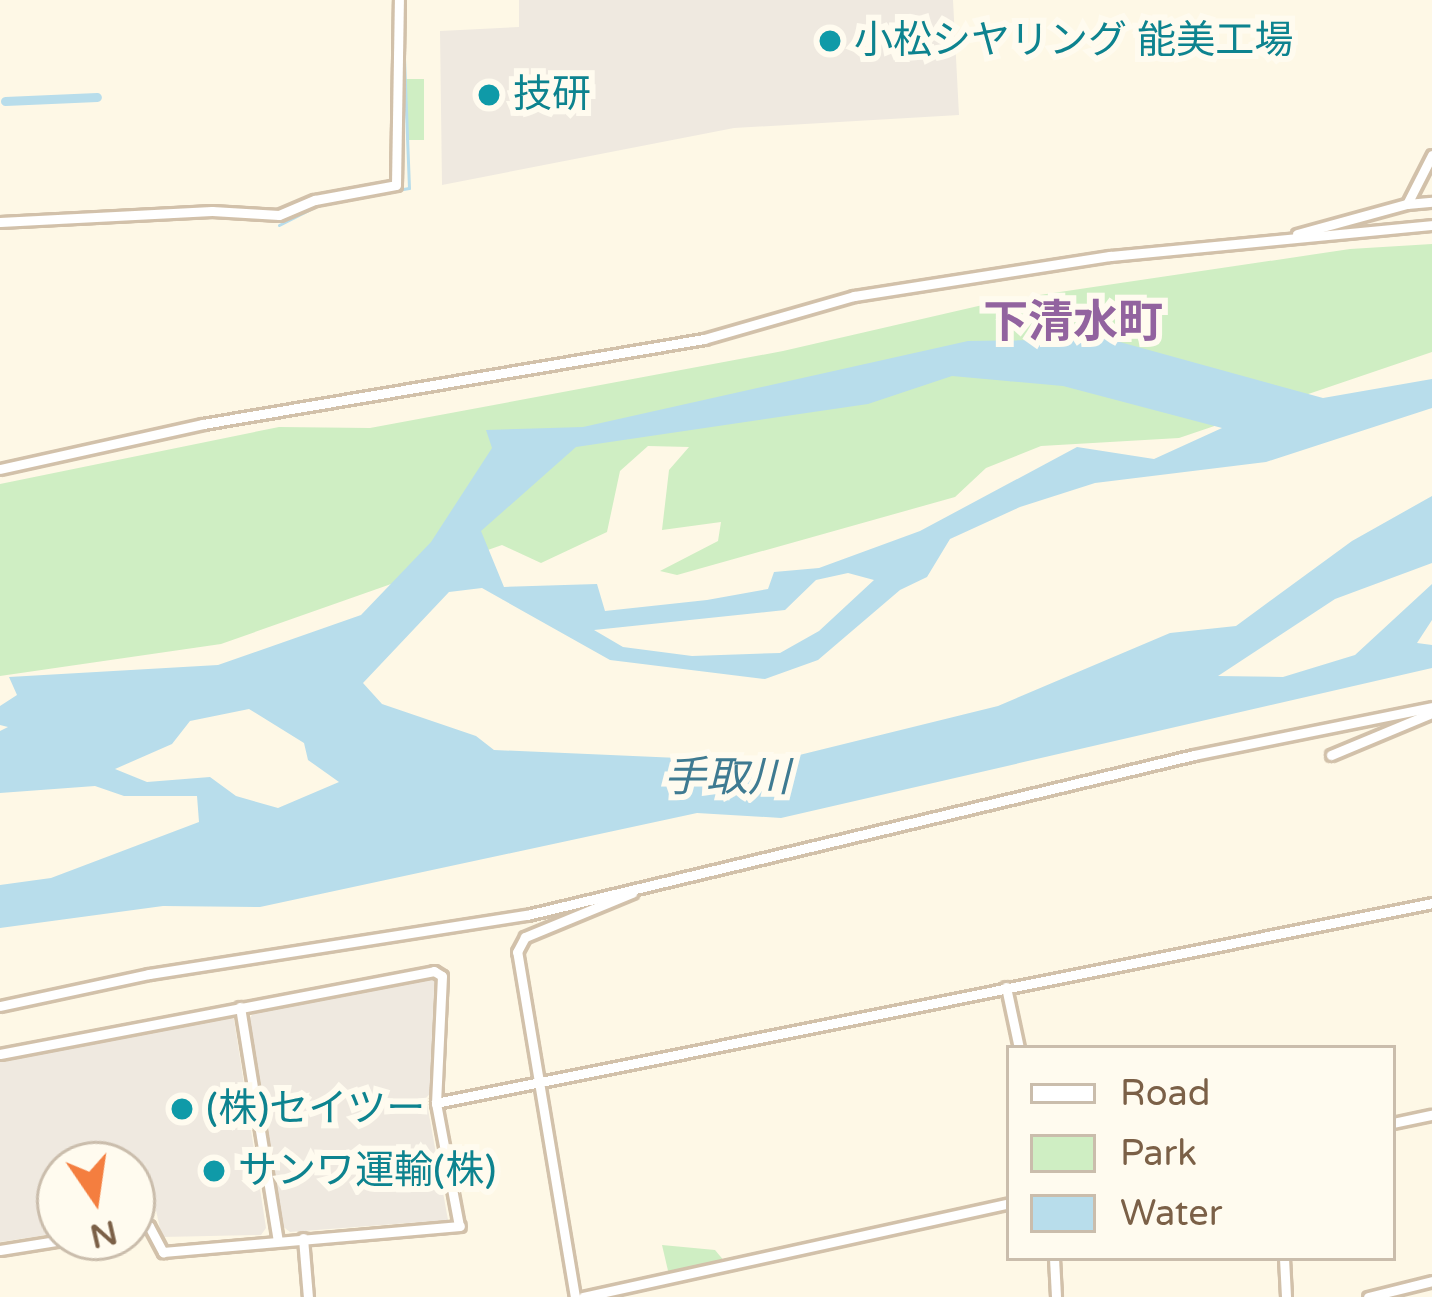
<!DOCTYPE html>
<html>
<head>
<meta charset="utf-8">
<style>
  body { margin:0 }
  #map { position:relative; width:1432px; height:1297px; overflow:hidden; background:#fef8e6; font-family:"Varela Round","Noto Sans JP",sans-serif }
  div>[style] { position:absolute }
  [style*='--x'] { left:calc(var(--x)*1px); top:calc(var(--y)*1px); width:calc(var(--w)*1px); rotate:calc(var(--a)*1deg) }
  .industrial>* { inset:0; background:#efe9e0 }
  .green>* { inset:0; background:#cfeec3; transform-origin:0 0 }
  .water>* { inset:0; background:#b8ddeb }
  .stream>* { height:3px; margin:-1.5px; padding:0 1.5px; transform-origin:1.5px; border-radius:1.5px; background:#b8ddeb }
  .canal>* { height:9px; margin:-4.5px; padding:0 4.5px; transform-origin:4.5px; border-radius:4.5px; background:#b8ddeb }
  .roads { filter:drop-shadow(3px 0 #d2c1aa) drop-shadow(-3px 0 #d2c1aa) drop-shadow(0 3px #d2c1aa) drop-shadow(0 -3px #d2c1aa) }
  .minor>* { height:9px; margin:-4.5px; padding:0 4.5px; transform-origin:4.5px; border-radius:4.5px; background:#fff }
  .dots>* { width:33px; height:33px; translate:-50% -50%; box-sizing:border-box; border:6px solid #fffbef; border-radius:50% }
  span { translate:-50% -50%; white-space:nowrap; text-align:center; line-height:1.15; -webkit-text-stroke:12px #fffbef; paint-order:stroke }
  .culture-label { font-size:39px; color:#0d838f }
  .left { translate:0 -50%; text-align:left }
  .water-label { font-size:42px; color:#3e7a91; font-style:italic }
  .quarter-label { font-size:45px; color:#92639f; font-weight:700 }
  .legend { position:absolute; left:1006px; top:1045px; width:390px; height:216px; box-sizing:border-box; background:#fffbef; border:3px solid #cabdac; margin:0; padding:15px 21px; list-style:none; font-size:36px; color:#7b6047 }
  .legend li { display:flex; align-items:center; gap:24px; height:60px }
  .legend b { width:60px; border:3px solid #cabdac }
  .north { position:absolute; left:36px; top:1141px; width:120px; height:120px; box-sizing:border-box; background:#fffbef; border:3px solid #cabdac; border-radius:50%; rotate:167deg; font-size:33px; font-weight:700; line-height:48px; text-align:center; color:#7b6047 }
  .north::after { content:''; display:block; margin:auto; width:42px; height:54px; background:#f47e3f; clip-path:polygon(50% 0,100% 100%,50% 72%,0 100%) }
</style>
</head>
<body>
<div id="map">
  <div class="industrial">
    <i style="clip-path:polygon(519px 0,953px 0,959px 115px,734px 128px,442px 185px,440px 31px,519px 27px)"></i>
    <i style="clip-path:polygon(435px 977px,435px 1088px,426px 1098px,448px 1220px,290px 1232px,281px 1225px,249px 1019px,257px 1008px)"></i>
    <i style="clip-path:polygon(224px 1014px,234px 1019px,266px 1228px,261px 1235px,162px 1237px,145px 1162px,153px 1219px,132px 1222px,132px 1165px,60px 1165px,60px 1233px,0 1242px,0 1059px)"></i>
  </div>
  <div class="green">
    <i style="left:406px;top:79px;width:18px;height:61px"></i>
    <i style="clip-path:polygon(1432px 244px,1432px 352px,1179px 438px,1041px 446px,986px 468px,955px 497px,677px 575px,660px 571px,718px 541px,721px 522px,662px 530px,669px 470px,689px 447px,648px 446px,620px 471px,607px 532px,541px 563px,502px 545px,221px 644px,0 676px,0 484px,279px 427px,370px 428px,783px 351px,1000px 301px,1350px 249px)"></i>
    <i style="clip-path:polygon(662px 1245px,715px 1250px,725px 1262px,669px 1275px)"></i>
  </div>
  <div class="water">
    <i style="clip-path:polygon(evenodd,1109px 339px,1323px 398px,1432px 379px,1432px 408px,1266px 462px,1095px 483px,1020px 507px,950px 539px,927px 577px,900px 590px,818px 660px,765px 679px,610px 660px,482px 588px,449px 592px,363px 683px,382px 704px,476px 736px,494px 750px,771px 762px,998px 706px,1170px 633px,1236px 626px,1352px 541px,1432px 496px,1432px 563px,1335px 599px,1218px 676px,1283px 677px,1355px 655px,1432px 584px,1432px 620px,1417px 643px,1432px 645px,1432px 668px,781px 818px,697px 813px,260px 907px,163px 906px,0 928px,0 885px,51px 878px,199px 822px,197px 796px,124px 796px,95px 786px,0 793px,0 731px,8px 727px,0 725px,0 706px,17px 695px,9px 677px,218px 665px,361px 615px,431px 542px,492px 448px,486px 430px,583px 427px,968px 341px,1109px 339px,952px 376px,1063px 386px,1222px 428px,1154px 459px,1077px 447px,920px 531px,819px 568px,774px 572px,768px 589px,707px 600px,605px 611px,597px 584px,504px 587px,481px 531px,576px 447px,868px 404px,952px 376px,1109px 339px,848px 573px,874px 580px,819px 631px,780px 653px,692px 656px,623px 647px,594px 630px,785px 610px,816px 580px,848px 573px,1109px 339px,249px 709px,304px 743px,308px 760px,339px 782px,278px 808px,236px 796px,210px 777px,147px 782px,115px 769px,172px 744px,190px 721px,249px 709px)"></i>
  </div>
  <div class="stream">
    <i style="--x:335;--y:201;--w:75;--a:-10"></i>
    <i style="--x:409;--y:188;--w:156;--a:-92.2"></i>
    <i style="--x:279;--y:225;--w:46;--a:-27.1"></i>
  </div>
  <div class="canal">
    <i style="--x:5;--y:101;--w:92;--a:-2.5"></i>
  </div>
  <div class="roads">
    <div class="minor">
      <i style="--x:1407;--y:204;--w:25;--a:-5"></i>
      <i style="--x:0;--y:222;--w:212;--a:-3"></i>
      <i style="--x:212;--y:211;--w:67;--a:3.4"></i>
      <i style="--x:279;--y:215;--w:39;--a:-23"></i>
      <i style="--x:315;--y:200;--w:82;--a:-10.5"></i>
      <i style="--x:396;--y:185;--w:185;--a:-89.1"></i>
      <i style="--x:1297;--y:234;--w:114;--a:-15.3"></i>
      <i style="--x:1407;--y:204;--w:55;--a:-63"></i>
      <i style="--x:0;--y:469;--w:208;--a:-12.5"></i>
      <i style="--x:203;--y:424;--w:508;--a:-9.63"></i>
      <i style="--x:704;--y:339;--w:156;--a:-16"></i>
      <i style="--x:854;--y:296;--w:259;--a:-8.9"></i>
      <i style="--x:1110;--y:256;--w:323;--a:-5.5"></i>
      <i style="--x:1331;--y:755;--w:109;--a:-22.6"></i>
      <i style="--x:1006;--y:987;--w:62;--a:78"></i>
      <i style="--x:0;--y:1006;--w:152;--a:-12.1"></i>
      <i style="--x:149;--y:974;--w:383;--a:-8.9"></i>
      <i style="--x:527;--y:915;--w:686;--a:-13.49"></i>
      <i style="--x:1194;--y:755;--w:243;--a:-11.4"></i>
      <i style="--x:240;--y:1007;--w:237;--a:80.8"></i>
      <i style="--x:0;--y:1054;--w:442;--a:-10.8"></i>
      <i style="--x:434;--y:971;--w:9;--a:32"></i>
      <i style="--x:442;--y:976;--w:127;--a:92.7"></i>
      <i style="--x:436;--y:1103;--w:125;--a:79.4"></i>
      <i style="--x:436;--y:1103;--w:1016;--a:-11.35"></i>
      <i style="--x:1393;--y:1123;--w:40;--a:-12"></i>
      <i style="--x:132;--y:1229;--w:17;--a:-10"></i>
      <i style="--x:149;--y:1226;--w:30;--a:62"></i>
      <i style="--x:163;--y:1252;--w:298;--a:-5"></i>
      <i style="--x:303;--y:1238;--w:59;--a:85.2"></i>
      <i style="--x:0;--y:1250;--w:82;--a:-9.1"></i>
      <i style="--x:1054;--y:1258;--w:39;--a:87"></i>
      <i style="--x:1284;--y:1258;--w:39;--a:87"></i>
      <i style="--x:575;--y:1297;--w:350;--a:-99.5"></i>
      <i style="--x:517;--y:952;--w:17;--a:-62"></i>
      <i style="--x:525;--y:937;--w:116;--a:-22.4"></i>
      <i style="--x:583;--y:1297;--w:436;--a:-12.4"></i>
      <i style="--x:1368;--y:1297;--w:66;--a:-14"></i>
    </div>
  </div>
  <div class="dots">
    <i style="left:830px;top:41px;background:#0f9aa8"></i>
    <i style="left:489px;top:95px;background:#0f9aa8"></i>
    <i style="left:182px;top:1109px;background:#0f9aa8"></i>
    <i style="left:214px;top:1171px;background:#0f9aa8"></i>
  </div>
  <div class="culture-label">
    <span class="left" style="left:854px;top:41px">小松シヤリング 能美工場</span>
    <span class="left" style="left:513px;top:95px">技研</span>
    <span class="left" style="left:206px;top:1109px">(株)セイツー</span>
    <span class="left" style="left:238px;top:1171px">サンワ運輸(株)</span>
  </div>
  <div class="water-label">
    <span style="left:727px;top:778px">手取川</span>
  </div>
  <div class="quarter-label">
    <span style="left:1073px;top:324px">下清水町</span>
  </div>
  <ul class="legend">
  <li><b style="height:15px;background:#fff"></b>Road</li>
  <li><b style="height:33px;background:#cfeec3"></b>Park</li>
  <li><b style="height:33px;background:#b8ddeb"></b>Water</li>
  </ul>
  <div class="north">N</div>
</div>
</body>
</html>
